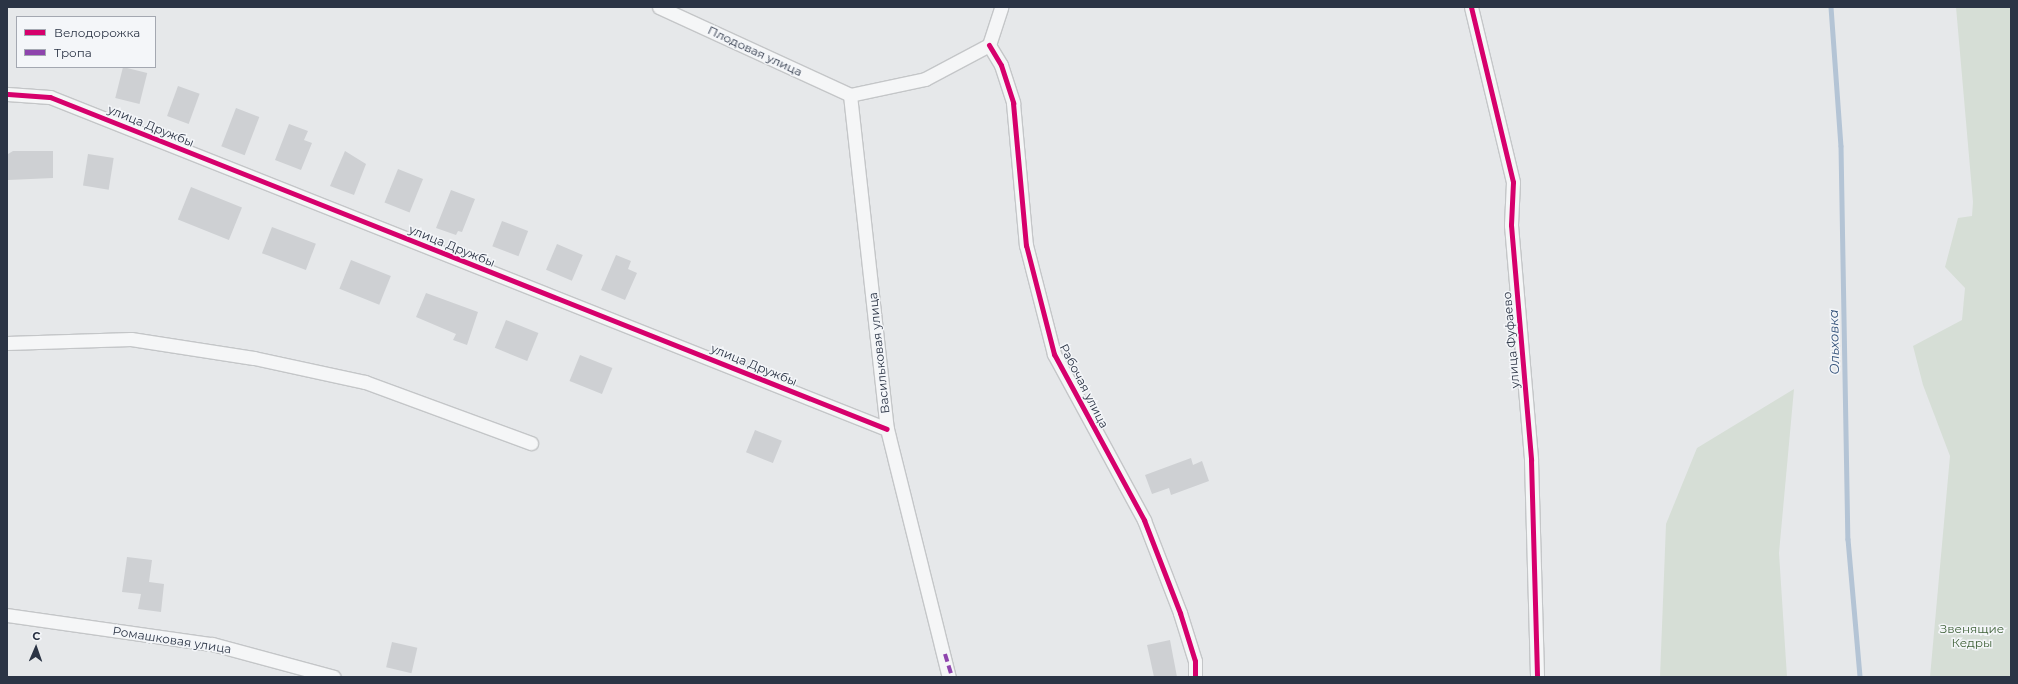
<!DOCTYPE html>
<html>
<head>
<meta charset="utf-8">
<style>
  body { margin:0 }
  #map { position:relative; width:2018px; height:684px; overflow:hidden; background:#e6e8ea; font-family:Montserrat,sans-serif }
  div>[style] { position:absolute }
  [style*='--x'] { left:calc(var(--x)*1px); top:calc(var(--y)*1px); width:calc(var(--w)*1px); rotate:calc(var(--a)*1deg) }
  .green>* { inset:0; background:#d6ded6 }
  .stream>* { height:4.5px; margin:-2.25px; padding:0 2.25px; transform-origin:2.25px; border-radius:2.25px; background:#b4c4d5 }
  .building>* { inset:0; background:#ced0d3; transform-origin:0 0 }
  .roads { filter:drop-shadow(1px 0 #c4c6c8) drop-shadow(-1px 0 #c4c6c8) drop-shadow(0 1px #c4c6c8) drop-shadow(0 -1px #c4c6c8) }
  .minor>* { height:13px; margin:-6.5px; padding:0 6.5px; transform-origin:6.5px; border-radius:6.5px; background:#f5f6f7 }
  .quiet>* { height:4px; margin-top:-2px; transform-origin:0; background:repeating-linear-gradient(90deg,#8e44ad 0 8px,transparent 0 12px) }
  .cycleway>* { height:5px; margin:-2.5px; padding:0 2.5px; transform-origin:2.5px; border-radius:2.5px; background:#d6006c }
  span { translate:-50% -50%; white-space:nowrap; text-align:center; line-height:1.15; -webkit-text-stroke:3px #f4f6f9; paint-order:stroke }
  .street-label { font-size:12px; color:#2b3445 }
  .park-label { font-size:12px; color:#3f6138 }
  .water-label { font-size:13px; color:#34527a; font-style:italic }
  .frame { position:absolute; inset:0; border:8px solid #2b3445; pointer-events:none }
  .legend { position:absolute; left:16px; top:16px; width:140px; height:52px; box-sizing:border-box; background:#f4f6f9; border:1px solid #a4a8b1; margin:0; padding:5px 7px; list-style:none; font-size:12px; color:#2b3445 }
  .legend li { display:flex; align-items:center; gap:8px; height:20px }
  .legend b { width:20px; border:1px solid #a4a8b1 }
  .north { position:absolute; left:16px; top:628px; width:40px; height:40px; -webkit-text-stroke:3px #f4f6f9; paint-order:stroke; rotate:2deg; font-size:11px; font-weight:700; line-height:16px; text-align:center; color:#2b3445 }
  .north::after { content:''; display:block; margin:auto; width:14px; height:18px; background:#2b3445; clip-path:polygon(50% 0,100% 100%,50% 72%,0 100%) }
</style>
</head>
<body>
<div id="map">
  <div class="green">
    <i style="clip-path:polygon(1956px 7px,2011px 7px,2011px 677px,1930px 677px,1950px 456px,1923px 385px,1913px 346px,1962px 320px,1965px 288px,1945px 267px,1958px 218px,1972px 216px,1973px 202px)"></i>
    <i style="clip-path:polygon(1794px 389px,1779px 553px,1787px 677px,1660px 677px,1666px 524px,1697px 448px)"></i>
  </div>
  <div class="stream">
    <i style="--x:1831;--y:7;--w:139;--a:85.9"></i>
    <i style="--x:1841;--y:146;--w:393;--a:89"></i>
    <i style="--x:1848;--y:539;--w:139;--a:85"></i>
  </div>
  <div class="building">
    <i style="left:123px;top:67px;width:25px;height:32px;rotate:14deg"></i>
    <i style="left:178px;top:86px;width:23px;height:32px;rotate:20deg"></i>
    <i style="left:236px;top:108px;width:25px;height:41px;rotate:21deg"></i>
    <i style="clip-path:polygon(289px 124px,308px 131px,304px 140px,312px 143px,301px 170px,275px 160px)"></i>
    <i style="clip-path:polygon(13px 151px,53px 151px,53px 178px,8px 180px,8px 154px)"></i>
    <i style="clip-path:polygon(345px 151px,366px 164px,354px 195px,330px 186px)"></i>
    <i style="left:88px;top:154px;width:26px;height:32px;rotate:9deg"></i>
    <i style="left:398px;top:169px;width:27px;height:36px;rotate:22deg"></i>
    <i style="left:191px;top:187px;width:55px;height:35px;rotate:22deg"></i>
    <i style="clip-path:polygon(451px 190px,475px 199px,462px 232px,458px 231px,456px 235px,436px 228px)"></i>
    <i style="left:502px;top:221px;width:28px;height:27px;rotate:21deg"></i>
    <i style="left:272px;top:227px;width:47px;height:28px;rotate:21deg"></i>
    <i style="left:557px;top:244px;width:28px;height:28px;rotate:23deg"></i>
    <i style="clip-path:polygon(616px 255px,631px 261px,628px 269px,637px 273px,625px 300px,601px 290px)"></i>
    <i style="left:351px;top:260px;width:43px;height:31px;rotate:22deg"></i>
    <i style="clip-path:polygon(426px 293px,478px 312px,467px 345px,453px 340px,456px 334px,416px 317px)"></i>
    <i style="left:506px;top:320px;width:35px;height:30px;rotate:22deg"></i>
    <i style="left:580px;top:355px;width:35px;height:28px;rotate:22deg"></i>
    <i style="left:755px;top:430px;width:29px;height:24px;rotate:22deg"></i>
    <i style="clip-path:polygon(1191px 458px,1193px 465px,1202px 461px,1209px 481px,1171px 495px,1169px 488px,1152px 494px,1145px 475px)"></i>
    <i style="clip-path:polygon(127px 557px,152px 560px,149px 582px,164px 584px,161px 612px,138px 609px,141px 594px,122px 592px)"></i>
    <i style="clip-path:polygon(1170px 640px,1177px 677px,1154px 677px,1147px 645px)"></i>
    <i style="left:392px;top:642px;width:26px;height:26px;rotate:13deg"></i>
  </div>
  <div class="roads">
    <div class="minor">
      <i style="--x:659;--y:7;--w:210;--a:24.7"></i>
      <i style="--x:1471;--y:7;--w:180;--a:76.5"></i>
      <i style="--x:1513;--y:182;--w:43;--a:92.7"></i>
      <i style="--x:1511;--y:225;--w:236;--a:85.1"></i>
      <i style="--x:1531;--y:460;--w:217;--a:88.4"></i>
      <i style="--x:989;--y:45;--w:23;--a:59"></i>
      <i style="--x:1001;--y:65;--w:40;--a:72"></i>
      <i style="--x:1013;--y:103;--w:143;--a:84.8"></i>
      <i style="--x:1026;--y:245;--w:113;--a:75.6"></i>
      <i style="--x:1054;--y:354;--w:189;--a:61.5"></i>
      <i style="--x:1144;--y:520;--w:100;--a:68.8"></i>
      <i style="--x:1180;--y:613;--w:50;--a:72.6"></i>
      <i style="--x:1195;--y:661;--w:16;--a:90"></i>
      <i style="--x:7;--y:94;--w:43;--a:4"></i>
      <i style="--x:50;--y:97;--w:900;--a:21.64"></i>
      <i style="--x:850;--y:95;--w:336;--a:83.7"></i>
      <i style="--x:887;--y:429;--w:256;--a:76"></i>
      <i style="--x:850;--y:95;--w:77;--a:-12"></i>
      <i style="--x:925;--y:79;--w:72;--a:-28"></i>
      <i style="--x:989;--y:45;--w:40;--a:-72"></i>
      <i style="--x:7;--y:343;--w:124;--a:-1.8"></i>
      <i style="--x:131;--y:339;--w:124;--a:8.8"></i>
      <i style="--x:254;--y:358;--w:114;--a:12.2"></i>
      <i style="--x:365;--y:382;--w:177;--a:20.2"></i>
      <i style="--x:7;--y:615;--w:207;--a:8.1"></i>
      <i style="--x:212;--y:644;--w:126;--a:15.1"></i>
    </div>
  </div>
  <div class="quiet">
    <i style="--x:945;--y:654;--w:24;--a:73"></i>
  </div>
  <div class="cycleway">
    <i style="--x:1471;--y:7;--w:180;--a:76.5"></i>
    <i style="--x:1513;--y:182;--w:43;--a:92.7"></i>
    <i style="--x:1511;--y:225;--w:236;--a:85.1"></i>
    <i style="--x:1531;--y:460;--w:217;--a:88.4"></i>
    <i style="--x:989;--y:45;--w:23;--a:59"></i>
    <i style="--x:1001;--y:65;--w:40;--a:72"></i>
    <i style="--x:1013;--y:103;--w:143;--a:84.8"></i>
    <i style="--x:1026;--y:245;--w:113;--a:75.6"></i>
    <i style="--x:1054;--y:354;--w:189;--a:61.5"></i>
    <i style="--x:1144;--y:520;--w:100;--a:68.8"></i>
    <i style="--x:1180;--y:613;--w:50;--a:72.6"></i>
    <i style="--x:1195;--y:661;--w:16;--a:90"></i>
    <i style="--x:7;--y:94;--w:43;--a:4"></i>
    <i style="--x:50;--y:97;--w:900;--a:21.64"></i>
  </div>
  <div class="street-label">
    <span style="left:755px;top:51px;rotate:25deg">Плодовая улица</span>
    <span style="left:151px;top:126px;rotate:22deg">улица Дружбы</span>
    <span style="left:452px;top:246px;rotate:22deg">улица Дружбы</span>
    <span style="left:1511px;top:340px;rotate:-95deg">улица Фуфаево</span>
    <span style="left:879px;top:353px;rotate:-96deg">Васильковая улица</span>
    <span style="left:754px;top:365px;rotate:22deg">улица Дружбы</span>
    <span style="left:1084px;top:386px;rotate:63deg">Рабочая улица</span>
    <span style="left:172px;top:640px;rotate:9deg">Ромашковая улица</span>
  </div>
  <div class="park-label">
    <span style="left:1972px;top:636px">Звенящие<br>Кедры</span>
  </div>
  <div class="water-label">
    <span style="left:1834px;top:342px;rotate:-91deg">Ольховка</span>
  </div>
  <div class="frame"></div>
  <ul class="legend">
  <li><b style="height:5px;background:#d6006c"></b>Велодорожка</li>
  <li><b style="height:5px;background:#8e44ad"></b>Тропа</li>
  </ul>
  <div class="north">С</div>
</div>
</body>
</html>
